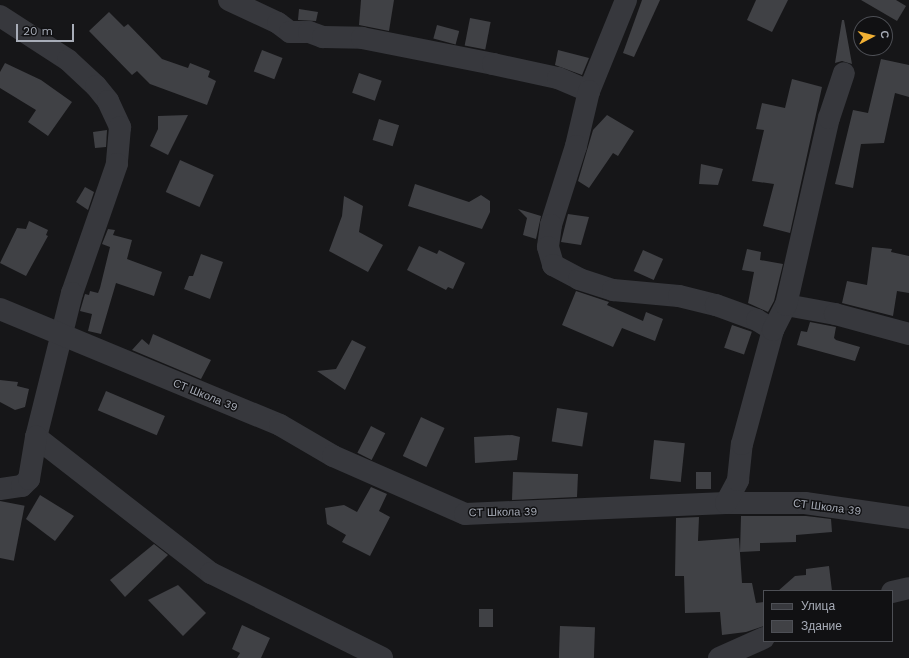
<!DOCTYPE html>
<html>
<head>
<meta charset="utf-8">
<style>
  body { margin:0 }
  #map { position:relative; width:909px; height:658px; overflow:hidden; background:#161618; font-family:"Work Sans",sans-serif }
  div>[style] { position:absolute }
  [style*='--x'] { left:calc(var(--x)*1px); top:calc(var(--y)*1px); width:calc(var(--w)*1px); rotate:calc(var(--a)*1deg) }
  .building>* { inset:0; background:#404145; transform-origin:0 0 }
  .minor>* { height:22px; margin:-11px; padding:0 11px; transform-origin:11px; border-radius:11px; background:#37383d }
  span { translate:-50% -50%; white-space:nowrap; text-align:center; line-height:1.15; -webkit-text-stroke:3px #111113; paint-order:stroke }
  .street-label { font-size:11px; color:#a8adb8 }
  .legend { position:absolute; left:763px; top:590px; width:130px; height:52px; box-sizing:border-box; background:#111113; border:1px solid #4d4f55; margin:0; padding:5px 7px; list-style:none; font-size:12px; color:#a8adb8 }
  .legend li { display:flex; align-items:center; gap:8px; height:20px }
  .legend b { width:20px; border:1px solid #4d4f55 }
  .north { position:absolute; left:853px; top:16px; width:40px; height:40px; box-sizing:border-box; background:#111113; border:1px solid #4d4f55; border-radius:50%; rotate:83deg; font-size:11px; font-weight:700; line-height:16px; text-align:center; color:#a8adb8 }
  .north::after { content:''; display:block; margin:auto; width:14px; height:18px; background:#f2b134; clip-path:polygon(50% 0,100% 100%,50% 72%,0 100%) }
  .scale { position:absolute; left:16px; top:24px; width:58px; height:18px; box-sizing:border-box; border:2px solid #a8adb8; border-top:0; padding-left:5px; font-size:12px; line-height:14px; white-space:nowrap; color:#a8adb8; -webkit-text-stroke:3px #111113; paint-order:stroke }
</style>
</head>
<body>
<div id="map">
  <div class="building">
    <i style="clip-path:polygon(361px 0,394px 0,389px 31px,359px 25px)"></i>
    <i style="clip-path:polygon(642px 0,660px 0,634px 57px,623px 53px)"></i>
    <i style="clip-path:polygon(756px 0,788px 0,772px 32px,747px 20px)"></i>
    <i style="clip-path:polygon(861px 0,896px 0,906px 6px,897px 21px)"></i>
    <i style="clip-path:polygon(299px 9px,318px 12px,316px 21px,298px 20px)"></i>
    <i style="clip-path:polygon(109px 12px,124px 27px,128px 24px,162px 59px,188px 68px,190px 63px,210px 71px,208px 77px,216px 81px,207px 105px,150px 84px,137px 71px,132px 75px,89px 31px)"></i>
    <i style="left:470px;top:18px;width:21px;height:28px;rotate:11deg"></i>
    <i style="clip-path:polygon(842px 20px,844px 20px,852px 64px,842px 61px,835px 63px)"></i>
    <i style="left:437px;top:25px;width:23px;height:14px;rotate:15deg"></i>
    <i style="left:262px;top:50px;width:22px;height:23px;rotate:21deg"></i>
    <i style="clip-path:polygon(558px 50px,589px 58px,582px 75px,555px 65px)"></i>
    <i style="clip-path:polygon(881px 59px,909px 65px,909px 97px,895px 93px,884px 143px,861px 144px,853px 188px,835px 184px,853px 110px,868px 113px)"></i>
    <i style="clip-path:polygon(5px 63px,41px 80px,72px 102px,48px 136px,28px 122px,36px 110px,0 88px,0 72px)"></i>
    <i style="left:359px;top:73px;width:24px;height:21px;rotate:19deg"></i>
    <i style="clip-path:polygon(792px 79px,822px 87px,790px 233px,763px 226px,774px 184px,752px 181px,764px 130px,756px 129px,762px 103px,785px 108px)"></i>
    <i style="clip-path:polygon(188px 115px,168px 155px,150px 146px,158px 129px,158px 116px)"></i>
    <i style="clip-path:polygon(607px 115px,634px 131px,618px 156px,613px 153px,589px 188px,578px 181px,593px 130px)"></i>
    <i style="left:379px;top:119px;width:21px;height:22px;rotate:17deg"></i>
    <i style="clip-path:polygon(107px 130px,106px 147px,95px 148px,93px 132px)"></i>
    <i style="left:180px;top:160px;width:37px;height:35px;rotate:24deg"></i>
    <i style="clip-path:polygon(701px 164px,723px 169px,718px 185px,699px 184px)"></i>
    <i style="clip-path:polygon(415px 184px,469px 202px,481px 195px,490px 201px,490px 212px,482px 229px,408px 206px)"></i>
    <i style="clip-path:polygon(85px 187px,94px 192px,88px 210px,76px 202px)"></i>
    <i style="clip-path:polygon(344px 196px,363px 206px,359px 232px,383px 245px,368px 272px,329px 251px,342px 216px)"></i>
    <i style="clip-path:polygon(518px 209px,541px 216px,536px 239px,523px 235px,527px 218px)"></i>
    <i style="clip-path:polygon(568px 214px,589px 217px,581px 245px,561px 242px)"></i>
    <i style="clip-path:polygon(29px 221px,48px 230px,46px 235px,48px 236px,26px 276px,0 263px,17px 228px,26px 229px)"></i>
    <i style="clip-path:polygon(108px 229px,115px 230px,113px 235px,132px 240px,127px 259px,162px 272px,154px 296px,116px 283px,101px 334px,88px 331px,92px 314px,80px 311px,85px 294px,89px 295px,90px 291px,98px 293px,100px 288px,110px 247px,102px 244px)"></i>
    <i style="clip-path:polygon(419px 246px,437px 254px,439px 250px,465px 263px,453px 289px,448px 287px,446px 290px,407px 270px)"></i>
    <i style="clip-path:polygon(872px 247px,892px 249px,891px 252px,909px 256px,909px 293px,897px 291px,893px 316px,842px 303px,847px 281px,867px 285px)"></i>
    <i style="clip-path:polygon(747px 249px,761px 252px,760px 260px,783px 264px,774px 301px,768px 312px,748px 303px,754px 272px,742px 270px)"></i>
    <i style="left:643px;top:250px;width:22px;height:23px;rotate:24deg"></i>
    <i style="clip-path:polygon(201px 254px,223px 262px,210px 299px,184px 289px,189px 276px,193px 276px)"></i>
    <i style="clip-path:polygon(576px 291px,609px 302px,607px 305px,643px 321px,646px 312px,663px 319px,655px 341px,622px 328px,613px 347px,562px 325px)"></i>
    <i style="clip-path:polygon(810px 322px,836px 327px,834px 338px,836px 340px,860px 347px,855px 361px,797px 345px,801px 331px,807px 332px)"></i>
    <i style="left:732px;top:325px;width:21px;height:24px;rotate:19deg"></i>
    <i style="clip-path:polygon(153px 334px,211px 360px,201px 379px,132px 350px,142px 339px,149px 345px)"></i>
    <i style="clip-path:polygon(352px 340px,366px 347px,345px 390px,317px 371px,336px 369px)"></i>
    <i style="clip-path:polygon(0 380px,18px 382px,17px 386px,29px 389px,25px 407px,15px 410px,0 402px)"></i>
    <i style="left:106px;top:391px;width:64px;height:21px;rotate:23deg"></i>
    <i style="left:557px;top:408px;width:31px;height:34px;rotate:9deg"></i>
    <i style="left:421px;top:417px;width:26px;height:43px;rotate:25deg"></i>
    <i style="left:371px;top:426px;width:16px;height:30px;rotate:27deg"></i>
    <i style="clip-path:polygon(512px 435px,520px 437px,517px 460px,475px 463px,474px 437px)"></i>
    <i style="left:654px;top:440px;width:31px;height:39px;rotate:6deg"></i>
    <i style="clip-path:polygon(513px 472px,578px 474px,577px 497px,512px 500px)"></i>
    <i style="left:696px;top:472px;width:15px;height:17px"></i>
    <i style="clip-path:polygon(371px 487px,387px 494px,379px 511px,390px 517px,370px 556px,342px 542px,346px 535px,327px 524px,325px 508px,344px 505px,357px 512px)"></i>
    <i style="clip-path:polygon(40px 495px,74px 516px,55px 541px,26px 519px)"></i>
    <i style="left:0;top:501px;width:25px;height:56px;rotate:11deg"></i>
    <i style="clip-path:polygon(741px 516px,806px 516px,831px 519px,832px 532px,796px 535px,796px 542px,760px 543px,760px 551px,740px 552px)"></i>
    <i style="clip-path:polygon(699px 517px,698px 541px,739px 538px,742px 583px,752px 583px,756px 603px,764px 602px,764px 626px,746px 632px,722px 635px,720px 612px,685px 613px,684px 576px,675px 576px,676px 518px)"></i>
    <i style="clip-path:polygon(154px 544px,168px 555px,125px 597px,110px 580px)"></i>
    <i style="clip-path:polygon(829px 566px,832px 591px,778px 591px,795px 576px,806px 575px,806px 569px)"></i>
    <i style="clip-path:polygon(178px 585px,206px 613px,183px 636px,148px 600px)"></i>
    <i style="left:479px;top:609px;width:14px;height:18px"></i>
    <i style="clip-path:polygon(242px 625px,270px 638px,261px 658px,237px 658px,240px 653px,232px 649px)"></i>
    <i style="left:560px;top:626px;width:35px;height:32px;rotate:2deg"></i>
  </div>
  <div class="minor">
    <i style="--x:229;--y:0;--w:54;--a:25.1"></i>
    <i style="--x:278;--y:23;--w:15;--a:37"></i>
    <i style="--x:290;--y:32;--w:19;--a:0"></i>
    <i style="--x:309;--y:32;--w:15;--a:20"></i>
    <i style="--x:323;--y:37;--w:39;--a:1"></i>
    <i style="--x:362;--y:38;--w:134;--a:11.2"></i>
    <i style="--x:493;--y:64;--w:66;--a:12.2"></i>
    <i style="--x:558;--y:78;--w:34;--a:23"></i>
    <i style="--x:626;--y:0;--w:98;--a:112.1"></i>
    <i style="--x:589;--y:91;--w:57;--a:103.3"></i>
    <i style="--x:576;--y:146;--w:83;--a:107.6"></i>
    <i style="--x:551;--y:225;--w:22;--a:98"></i>
    <i style="--x:548;--y:247;--w:19;--a:74"></i>
    <i style="--x:553;--y:265;--w:30;--a:28"></i>
    <i style="--x:579;--y:279;--w:36;--a:18"></i>
    <i style="--x:613;--y:290;--w:66;--a:5.2"></i>
    <i style="--x:679;--y:296;--w:38;--a:14"></i>
    <i style="--x:716;--y:305;--w:44;--a:20.1"></i>
    <i style="--x:757;--y:320;--w:19;--a:32"></i>
    <i style="--x:0;--y:16;--w:81;--a:32.9"></i>
    <i style="--x:68;--y:60;--w:38;--a:43"></i>
    <i style="--x:96;--y:86;--w:19;--a:51"></i>
    <i style="--x:108;--y:101;--w:29;--a:65"></i>
    <i style="--x:120;--y:127;--w:37;--a:95"></i>
    <i style="--x:117;--y:164;--w:137;--a:109.2"></i>
    <i style="--x:72;--y:293;--w:148;--a:104"></i>
    <i style="--x:36;--y:437;--w:222;--a:37.9"></i>
    <i style="--x:211;--y:573;--w:191;--a:26.4"></i>
    <i style="--x:786;--y:305;--w:50;--a:10.4"></i>
    <i style="--x:835;--y:314;--w:77;--a:15.1"></i>
    <i style="--x:0;--y:309;--w:303;--a:22.5"></i>
    <i style="--x:280;--y:425;--w:61;--a:30.3"></i>
    <i style="--x:333;--y:456;--w:144;--a:23.7"></i>
    <i style="--x:465;--y:514;--w:261;--a:-2.4"></i>
    <i style="--x:726;--y:503;--w:79;--a:0"></i>
    <i style="--x:805;--y:503;--w:105;--a:8.2"></i>
    <i style="--x:0;--y:489;--w:22;--a:-8"></i>
    <i style="--x:22;--y:486;--w:10;--a:-45"></i>
    <i style="--x:29;--y:479;--w:43;--a:-80.5"></i>
    <i style="--x:726;--y:503;--w:26;--a:-62"></i>
    <i style="--x:738;--y:480;--w:36;--a:-84"></i>
    <i style="--x:742;--y:444;--w:118;--a:-74.8"></i>
    <i style="--x:773;--y:330;--w:28;--a:-63"></i>
    <i style="--x:786;--y:305;--w:192;--a:-77.1"></i>
    <i style="--x:829;--y:118;--w:47;--a:-71.6"></i>
    <i style="--x:892;--y:592;--w:17;--a:-13"></i>
    <i style="--x:719;--y:658;--w:49;--a:-24"></i>
  </div>
  <div class="street-label">
    <span style="left:205px;top:396px;rotate:22deg">СТ Школа 39</span>
    <span style="left:827px;top:508px;rotate:7deg">СТ Школа 39</span>
    <span style="left:503px;top:513px;rotate:-1deg">СТ Школа 39</span>
  </div>
  <ul class="legend">
  <li><b style="height:5px;background:#37383d"></b>Улица</li>
  <li><b style="height:11px;background:#404145"></b>Здание</li>
  </ul>
  <div class="north">С</div>
  <div class="scale">20 m</div>
</div>
</body>
</html>
